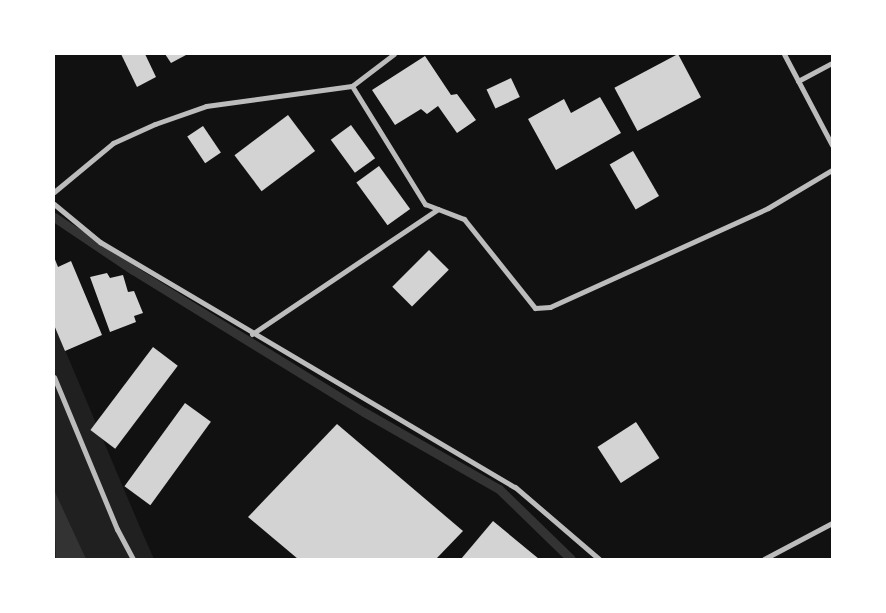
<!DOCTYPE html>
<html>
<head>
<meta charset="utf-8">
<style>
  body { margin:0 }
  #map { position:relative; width:886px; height:613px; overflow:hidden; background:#111; font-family:Montserrat,sans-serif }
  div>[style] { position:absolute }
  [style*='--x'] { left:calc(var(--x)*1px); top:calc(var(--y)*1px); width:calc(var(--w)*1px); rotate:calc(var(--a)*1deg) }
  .green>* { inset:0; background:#202020 }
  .water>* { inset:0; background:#333 }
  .stream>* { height:9px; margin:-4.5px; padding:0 4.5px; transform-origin:4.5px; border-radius:4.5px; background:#333 }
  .building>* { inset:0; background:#d3d3d3; transform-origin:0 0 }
  .minor>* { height:5px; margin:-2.5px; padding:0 2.5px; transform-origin:2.5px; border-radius:2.5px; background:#bcbcbc }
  span { translate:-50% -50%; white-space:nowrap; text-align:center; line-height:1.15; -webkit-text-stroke:4px #fff; paint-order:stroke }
  .frame { position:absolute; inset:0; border:55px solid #fff; pointer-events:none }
</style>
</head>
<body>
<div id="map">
  <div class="green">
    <i style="clip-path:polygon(54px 324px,142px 532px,154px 559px,54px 559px)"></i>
  </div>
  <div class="water">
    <i style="clip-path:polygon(54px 489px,54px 490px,86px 559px,56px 559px)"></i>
  </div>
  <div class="stream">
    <i style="--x:54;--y:217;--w:95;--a:33.9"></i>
    <i style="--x:133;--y:270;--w:271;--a:31.6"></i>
    <i style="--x:364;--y:412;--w:155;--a:29.7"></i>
    <i style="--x:499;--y:489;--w:100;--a:44.2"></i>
  </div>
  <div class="building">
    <i style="clip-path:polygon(121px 54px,145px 54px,156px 77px,137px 87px)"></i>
    <i style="clip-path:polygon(165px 54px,185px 54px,186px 55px,171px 63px)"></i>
    <i style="left:678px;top:54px;width:49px;height:72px;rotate:62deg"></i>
    <i style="clip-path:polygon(425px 56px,451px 95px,457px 94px,476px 120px,457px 133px,438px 106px,427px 114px,421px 109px,395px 125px,372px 90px)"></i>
    <i style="left:511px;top:78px;width:21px;height:27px;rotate:65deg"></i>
    <i style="clip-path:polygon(600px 97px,621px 133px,556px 170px,528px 119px,564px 99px,571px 113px)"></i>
    <i style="left:288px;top:115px;width:45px;height:67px;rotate:53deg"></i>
    <i style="left:351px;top:125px;width:41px;height:25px;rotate:54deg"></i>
    <i style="left:203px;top:126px;width:32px;height:19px;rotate:56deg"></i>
    <i style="left:633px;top:151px;width:52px;height:27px;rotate:60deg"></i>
    <i style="left:379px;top:166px;width:53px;height:28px;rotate:54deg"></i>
    <i style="left:429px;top:250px;width:28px;height:52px;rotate:45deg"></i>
    <i style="clip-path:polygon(54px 257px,58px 267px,71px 261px,102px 335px,65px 351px,54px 325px)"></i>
    <i style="clip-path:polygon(107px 273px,110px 278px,123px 275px,128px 292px,134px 291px,143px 313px,134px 316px,136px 322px,110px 332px,90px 277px)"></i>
    <i style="left:153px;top:347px;width:31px;height:104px;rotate:37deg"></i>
    <i style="left:185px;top:403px;width:32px;height:103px;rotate:36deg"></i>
    <i style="left:636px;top:422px;width:43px;height:46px;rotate:57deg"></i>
    <i style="clip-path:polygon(337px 424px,463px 531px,436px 559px,298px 559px,248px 517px)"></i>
    <i style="clip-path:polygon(493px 521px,539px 559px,461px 559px)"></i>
  </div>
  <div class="minor">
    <i style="--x:784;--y:54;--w:103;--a:62.2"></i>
    <i style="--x:798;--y:81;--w:38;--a:-28"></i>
    <i style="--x:352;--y:86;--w:139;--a:58.3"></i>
    <i style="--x:425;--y:204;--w:42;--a:21"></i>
    <i style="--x:464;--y:219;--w:114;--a:51.4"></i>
    <i style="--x:535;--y:308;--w:15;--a:-4"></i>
    <i style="--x:550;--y:307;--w:239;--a:-24.4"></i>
    <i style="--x:768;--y:208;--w:74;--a:-30.7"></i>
    <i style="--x:54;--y:192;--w:77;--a:-39.7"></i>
    <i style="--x:113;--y:143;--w:46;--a:-24.3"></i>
    <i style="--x:155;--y:124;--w:54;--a:-19.4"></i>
    <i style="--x:206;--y:106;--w:147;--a:-7.8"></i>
    <i style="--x:352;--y:86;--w:53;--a:-37.3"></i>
    <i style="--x:54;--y:204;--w:60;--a:39.6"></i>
    <i style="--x:100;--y:242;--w:482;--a:30.6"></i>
    <i style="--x:515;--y:487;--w:111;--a:40.6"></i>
    <i style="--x:252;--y:334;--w:224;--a:-33.9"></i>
    <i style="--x:54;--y:377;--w:165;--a:67.5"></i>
    <i style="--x:117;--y:529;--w:34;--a:62"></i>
    <i style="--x:764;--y:559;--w:77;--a:-27.9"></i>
  </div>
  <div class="frame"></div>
</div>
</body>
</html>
